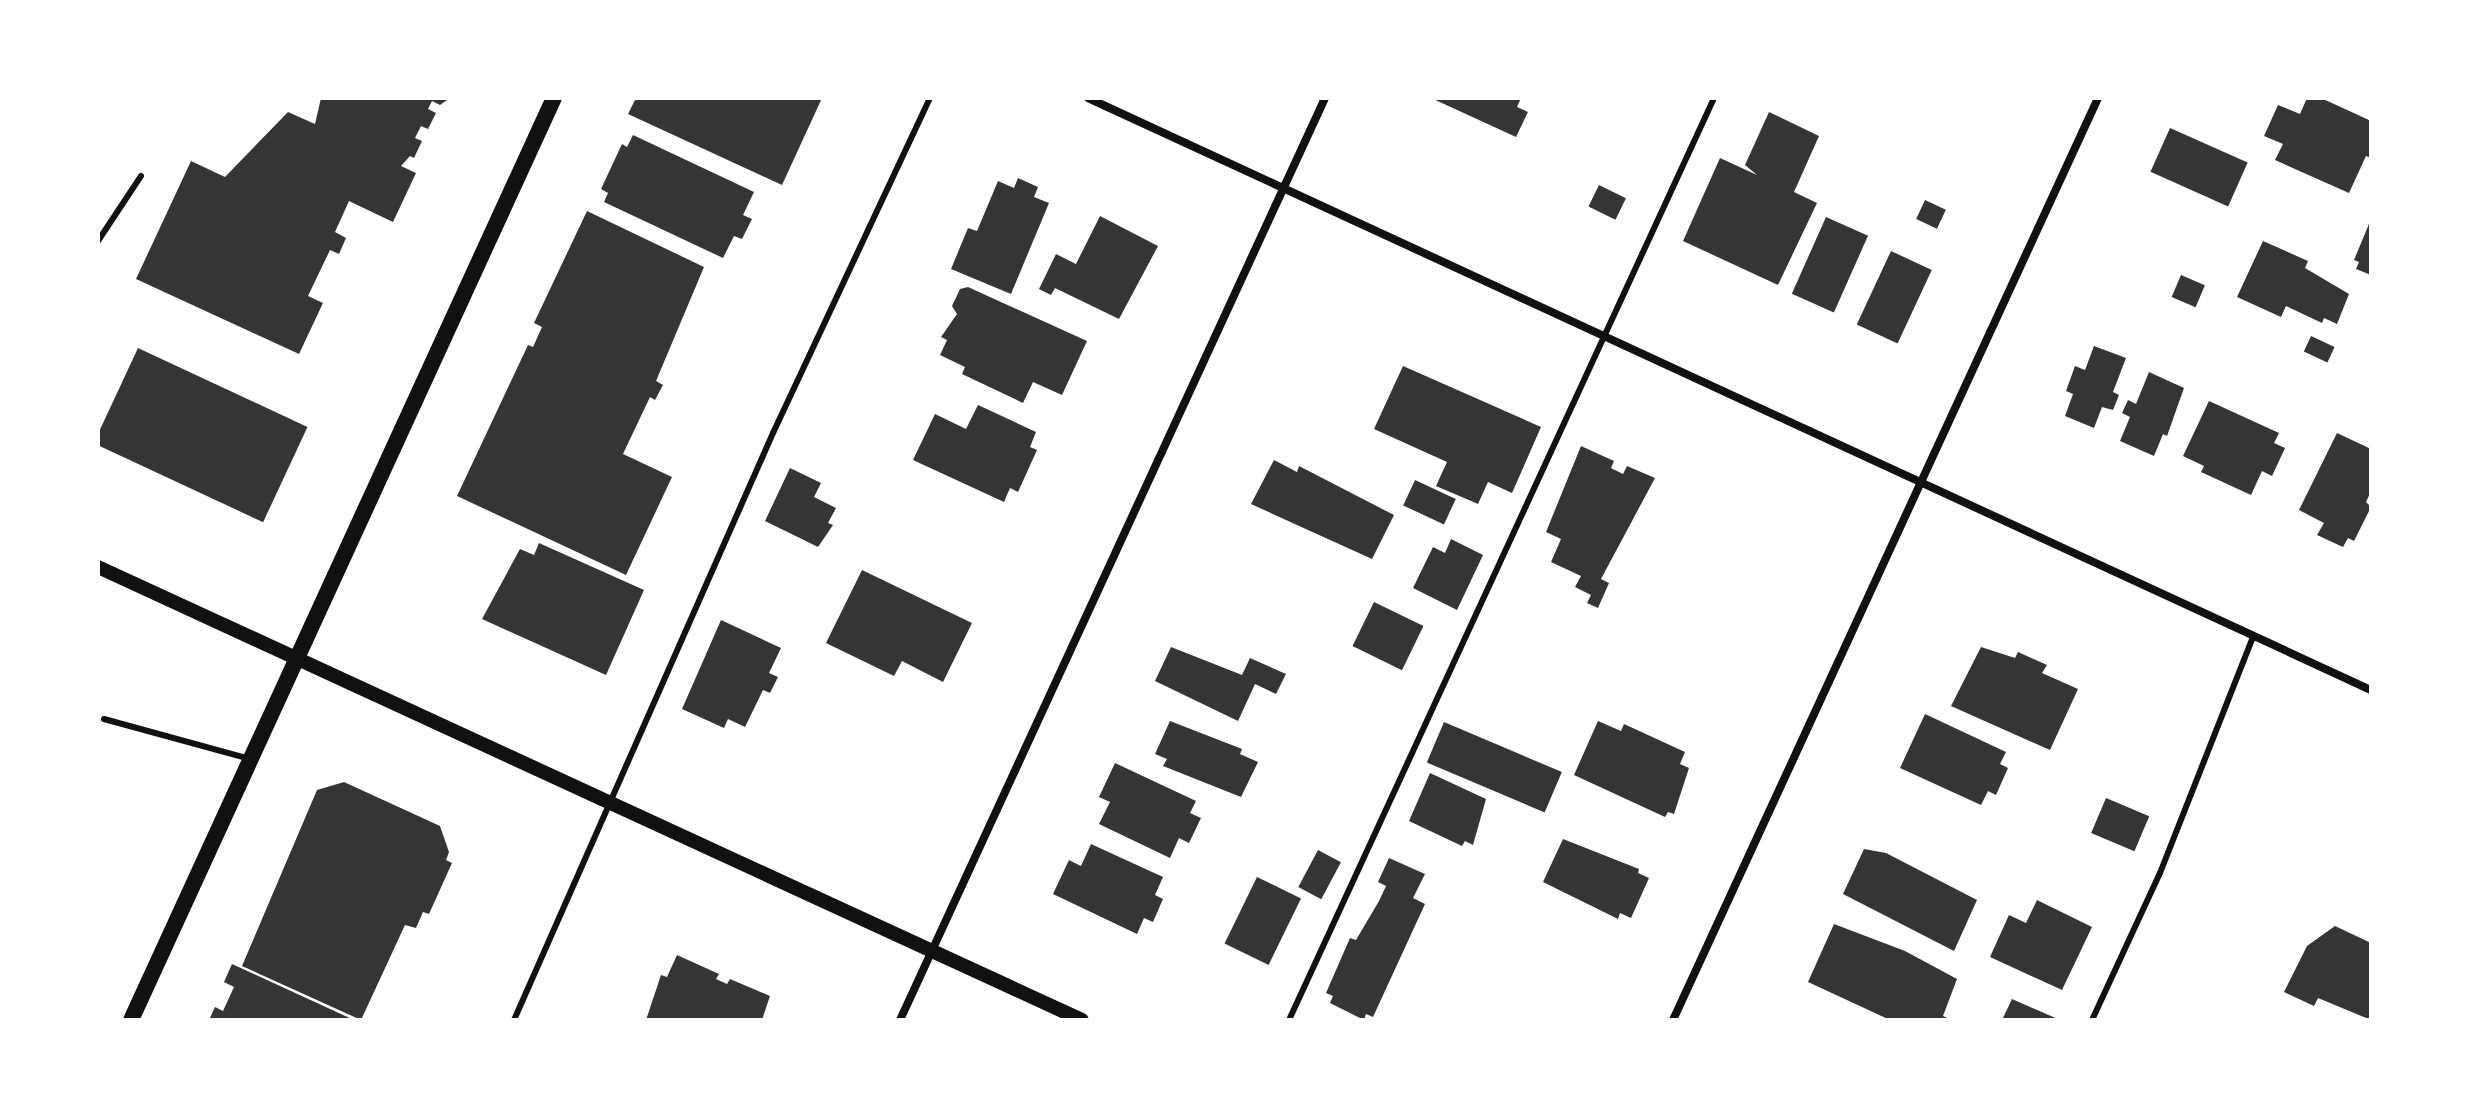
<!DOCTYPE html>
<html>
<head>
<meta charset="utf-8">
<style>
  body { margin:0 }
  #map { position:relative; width:2469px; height:1118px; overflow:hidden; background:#fff; font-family:Georgia,serif }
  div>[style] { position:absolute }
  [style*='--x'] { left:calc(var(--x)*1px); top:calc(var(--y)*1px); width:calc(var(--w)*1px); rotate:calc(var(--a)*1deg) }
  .building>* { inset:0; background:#353535; transform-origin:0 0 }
  .service>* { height:6px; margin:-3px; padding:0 3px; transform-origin:3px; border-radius:3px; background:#111 }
  .minor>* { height:8px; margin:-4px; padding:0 4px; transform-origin:4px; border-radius:4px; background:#111 }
  .tertiary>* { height:14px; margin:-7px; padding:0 7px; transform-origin:7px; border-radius:7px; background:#111 }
  .secondary>* { height:16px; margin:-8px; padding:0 8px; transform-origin:8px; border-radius:8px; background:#111 }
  span { translate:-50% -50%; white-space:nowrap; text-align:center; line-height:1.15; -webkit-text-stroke:6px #fff; paint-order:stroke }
  .frame { position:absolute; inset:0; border:100px solid #fff; pointer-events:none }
</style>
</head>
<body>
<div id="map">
  <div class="building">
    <i style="clip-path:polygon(321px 98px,450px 98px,440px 105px,432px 101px,428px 109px,436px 113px,428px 129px,421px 126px,415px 138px,422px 141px,414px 158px,410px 156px,401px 166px,416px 173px,393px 222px,349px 201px,335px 232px,346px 238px,339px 254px,330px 250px,308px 296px,323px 303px,299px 354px,136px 279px,191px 161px,225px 177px,288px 112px,315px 124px)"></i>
    <i style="clip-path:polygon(636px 98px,822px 98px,782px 185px,628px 114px)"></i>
    <i style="clip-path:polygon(1431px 98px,1521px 98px,1517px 107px,1528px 112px,1516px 137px)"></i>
    <i style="clip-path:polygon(2307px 98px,2321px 98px,2371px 121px,2371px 158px,2366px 156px,2349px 193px,2275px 160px,2283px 144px,2264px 136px,2278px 105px,2300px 114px)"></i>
    <i style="clip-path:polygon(1769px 112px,1819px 136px,1794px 192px,1817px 203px,1778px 285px,1683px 241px,1720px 158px,1757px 175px,1745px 165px)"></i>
    <i style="left:2170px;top:128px;width:85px;height:48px;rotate:24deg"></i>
    <i style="clip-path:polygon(633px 135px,754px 192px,743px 215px,752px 219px,742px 239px,734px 236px,723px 258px,604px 202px,608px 193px,601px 189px,622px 144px,627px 147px)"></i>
    <i style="clip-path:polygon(1018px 178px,1038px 187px,1034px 197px,1049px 203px,1011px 294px,951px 269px,968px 228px,977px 231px,998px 181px,1014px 188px)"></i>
    <i style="left:1599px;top:185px;width:30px;height:24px;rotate:26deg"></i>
    <i style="left:1925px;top:200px;width:23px;height:21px;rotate:25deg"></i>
    <i style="clip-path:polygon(587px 211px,704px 267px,656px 381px,663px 385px,655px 400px,650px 397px,623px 454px,672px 477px,626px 575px,457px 496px,528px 345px,533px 347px,542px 327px,534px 323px)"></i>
    <i style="clip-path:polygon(1100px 216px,1158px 246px,1119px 319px,1055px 288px,1051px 295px,1039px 289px,1056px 254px,1076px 264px)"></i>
    <i style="left:1826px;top:217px;width:46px;height:84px;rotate:24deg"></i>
    <i style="clip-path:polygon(2371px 219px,2371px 275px,2356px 269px,2359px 262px,2354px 260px)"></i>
    <i style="clip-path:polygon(2263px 241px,2308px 261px,2305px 268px,2349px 294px,2337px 324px,2324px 318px,2322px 323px,2286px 306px,2281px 317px,2237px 297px)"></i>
    <i style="left:1891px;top:251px;width:45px;height:81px;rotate:25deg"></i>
    <i style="left:2181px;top:275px;width:26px;height:24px;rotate:23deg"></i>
    <i style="clip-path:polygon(968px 287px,1087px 341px,1062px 395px,1033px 382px,1023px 403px,962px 374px,965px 367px,940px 355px,947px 340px,941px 337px,957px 314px,952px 306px,960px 289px)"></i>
    <i style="left:2311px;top:336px;width:26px;height:17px;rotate:25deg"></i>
    <i style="clip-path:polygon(2094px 346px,2126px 358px,2113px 392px,2119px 395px,2113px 410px,2102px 407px,2094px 428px,2065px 416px,2073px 394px,2066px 391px,2075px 366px,2085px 370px)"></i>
    <i style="left:138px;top:348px;width:187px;height:105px;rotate:25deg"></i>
    <i style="clip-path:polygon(1403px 366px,1541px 427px,1512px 493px,1488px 482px,1478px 504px,1436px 486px,1447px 462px,1374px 429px)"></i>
    <i style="clip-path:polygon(2149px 372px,2184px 388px,2167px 436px,2163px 434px,2154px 456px,2120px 441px,2130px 417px,2122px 413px,2128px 400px,2136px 404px)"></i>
    <i style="clip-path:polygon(2209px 401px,2279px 433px,2274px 443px,2285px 448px,2272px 476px,2262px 471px,2251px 495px,2201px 472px,2204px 466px,2183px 456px)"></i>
    <i style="clip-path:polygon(978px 405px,1036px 432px,1030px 447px,1037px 450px,1018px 492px,1010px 488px,1004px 502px,913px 460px,935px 414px,966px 429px)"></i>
    <i style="clip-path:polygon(2337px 433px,2371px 449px,2371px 491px,2366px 502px,2371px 507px,2354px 541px,2348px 538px,2343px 547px,2317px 535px,2324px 523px,2299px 510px)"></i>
    <i style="clip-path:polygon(1581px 446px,1614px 461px,1611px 468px,1623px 474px,1627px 466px,1655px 478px,1601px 579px,1609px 583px,1598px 608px,1587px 603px,1591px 595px,1575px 587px,1581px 576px,1551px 562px,1561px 539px,1546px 532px)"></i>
    <i style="clip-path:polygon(1274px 460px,1297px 472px,1299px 466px,1394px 515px,1372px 559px,1251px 504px)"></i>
    <i style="clip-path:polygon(790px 468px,821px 483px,814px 497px,836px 508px,828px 523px,833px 525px,818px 547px,765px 521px)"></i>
    <i style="left:1415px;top:480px;width:45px;height:28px;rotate:25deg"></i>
    <i style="clip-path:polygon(1451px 539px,1483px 555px,1457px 610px,1413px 588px,1433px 547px,1445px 553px)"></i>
    <i style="clip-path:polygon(539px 543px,644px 590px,606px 675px,482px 619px,520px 549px,534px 555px)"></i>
    <i style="clip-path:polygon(862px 570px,972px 623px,943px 682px,902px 661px,894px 676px,826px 643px)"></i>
    <i style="left:1374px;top:602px;width:55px;height:49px;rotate:26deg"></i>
    <i style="clip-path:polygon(721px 620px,781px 648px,769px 673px,778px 677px,770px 693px,763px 690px,745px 727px,728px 719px,724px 728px,682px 709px)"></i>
    <i style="clip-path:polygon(1171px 647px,1242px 675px,1250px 658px,1286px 674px,1276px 694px,1255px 684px,1238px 721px,1155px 681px)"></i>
    <i style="clip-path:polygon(1981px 647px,2015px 658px,2018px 652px,2047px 665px,2042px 673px,2078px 689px,2050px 750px,1951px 706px)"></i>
    <i style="clip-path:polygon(1925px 714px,2006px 752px,2000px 764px,2008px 768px,1996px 795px,1988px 791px,1981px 805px,1900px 768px)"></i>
    <i style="clip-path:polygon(1170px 721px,1242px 749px,1240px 754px,1258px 762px,1241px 797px,1163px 766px,1167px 759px,1155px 754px)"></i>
    <i style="clip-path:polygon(1598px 721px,1621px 731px,1624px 724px,1685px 752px,1680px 764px,1689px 768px,1674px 814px,1668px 812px,1665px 817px,1574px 775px)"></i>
    <i style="left:1444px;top:722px;width:128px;height:44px;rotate:23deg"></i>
    <i style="clip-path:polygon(1115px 763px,1196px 801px,1190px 813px,1201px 818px,1189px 843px,1179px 838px,1170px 858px,1099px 824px,1110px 802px,1099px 797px)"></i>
    <i style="clip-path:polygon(1430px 773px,1486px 799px,1473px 845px,1465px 841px,1462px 846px,1409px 821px)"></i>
    <i style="clip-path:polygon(344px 782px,440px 826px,449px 852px,446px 860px,452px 863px,429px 914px,423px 912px,416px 928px,405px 925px,361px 1020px,242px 966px,317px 790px)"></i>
    <i style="left:2106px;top:798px;width:47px;height:38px;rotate:23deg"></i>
    <i style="clip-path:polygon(1563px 839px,1639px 869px,1638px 873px,1649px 878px,1631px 918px,1620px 913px,1618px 919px,1543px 882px)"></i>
    <i style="clip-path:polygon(1091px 844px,1163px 877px,1155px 895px,1163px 899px,1153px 922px,1144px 918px,1137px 934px,1053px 894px,1069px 860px,1081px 866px)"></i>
    <i style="clip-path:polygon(1864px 849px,1886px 853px,1977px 900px,1954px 951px,1843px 894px)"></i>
    <i style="left:1318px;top:850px;width:26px;height:42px;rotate:28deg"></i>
    <i style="clip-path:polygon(1389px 858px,1425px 874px,1413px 898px,1425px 904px,1373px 1017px,1366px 1014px,1364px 1020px,1330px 1003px,1333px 996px,1326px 993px,1350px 938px,1356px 940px,1379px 901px,1386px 886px,1378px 882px)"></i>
    <i style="left:1257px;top:877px;width:49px;height:74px;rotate:26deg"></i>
    <i style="clip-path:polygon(2037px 900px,2092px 927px,2062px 990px,1990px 957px,2009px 915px,2026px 923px)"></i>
    <i style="clip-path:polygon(1834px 924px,1905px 951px,1957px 979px,1943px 1016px,1952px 1020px,1890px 1020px,1808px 982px)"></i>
    <i style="clip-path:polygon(2335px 926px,2371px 943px,2371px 1020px,2318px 998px,2314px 1006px,2284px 992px,2307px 946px)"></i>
    <i style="clip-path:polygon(677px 955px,719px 974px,716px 979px,727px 984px,730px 979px,770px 996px,762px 1020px,646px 1020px,661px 975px,667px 977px)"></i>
    <i style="clip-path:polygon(232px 964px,354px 1020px,209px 1020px,215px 1007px,223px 1011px,234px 987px,224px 982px)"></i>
    <i style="clip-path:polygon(2012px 999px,2060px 1020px,2002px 1020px)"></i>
  </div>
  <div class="service">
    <i style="--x:98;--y:241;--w:78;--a:-56.5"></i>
    <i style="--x:104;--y:719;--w:151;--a:15.3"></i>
    <i style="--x:514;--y:1020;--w:642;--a:-66.19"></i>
    <i style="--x:773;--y:433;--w:370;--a:-64.9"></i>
    <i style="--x:1289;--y:1020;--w:1015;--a:-65.25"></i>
    <i style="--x:2092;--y:1020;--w:162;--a:-65.2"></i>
    <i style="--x:2160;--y:873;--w:254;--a:-68.5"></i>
  </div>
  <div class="minor">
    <i style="--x:1088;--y:98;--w:1413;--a:24.77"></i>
    <i style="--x:900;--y:1020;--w:1015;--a:-65.25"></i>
    <i style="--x:1673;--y:1020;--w:1015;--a:-65.25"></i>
  </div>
  <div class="tertiary">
    <i style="--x:98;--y:567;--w:1083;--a:24.72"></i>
  </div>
  <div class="secondary">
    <i style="--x:131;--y:1020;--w:1014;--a:-65.36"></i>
  </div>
  <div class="frame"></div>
</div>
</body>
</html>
